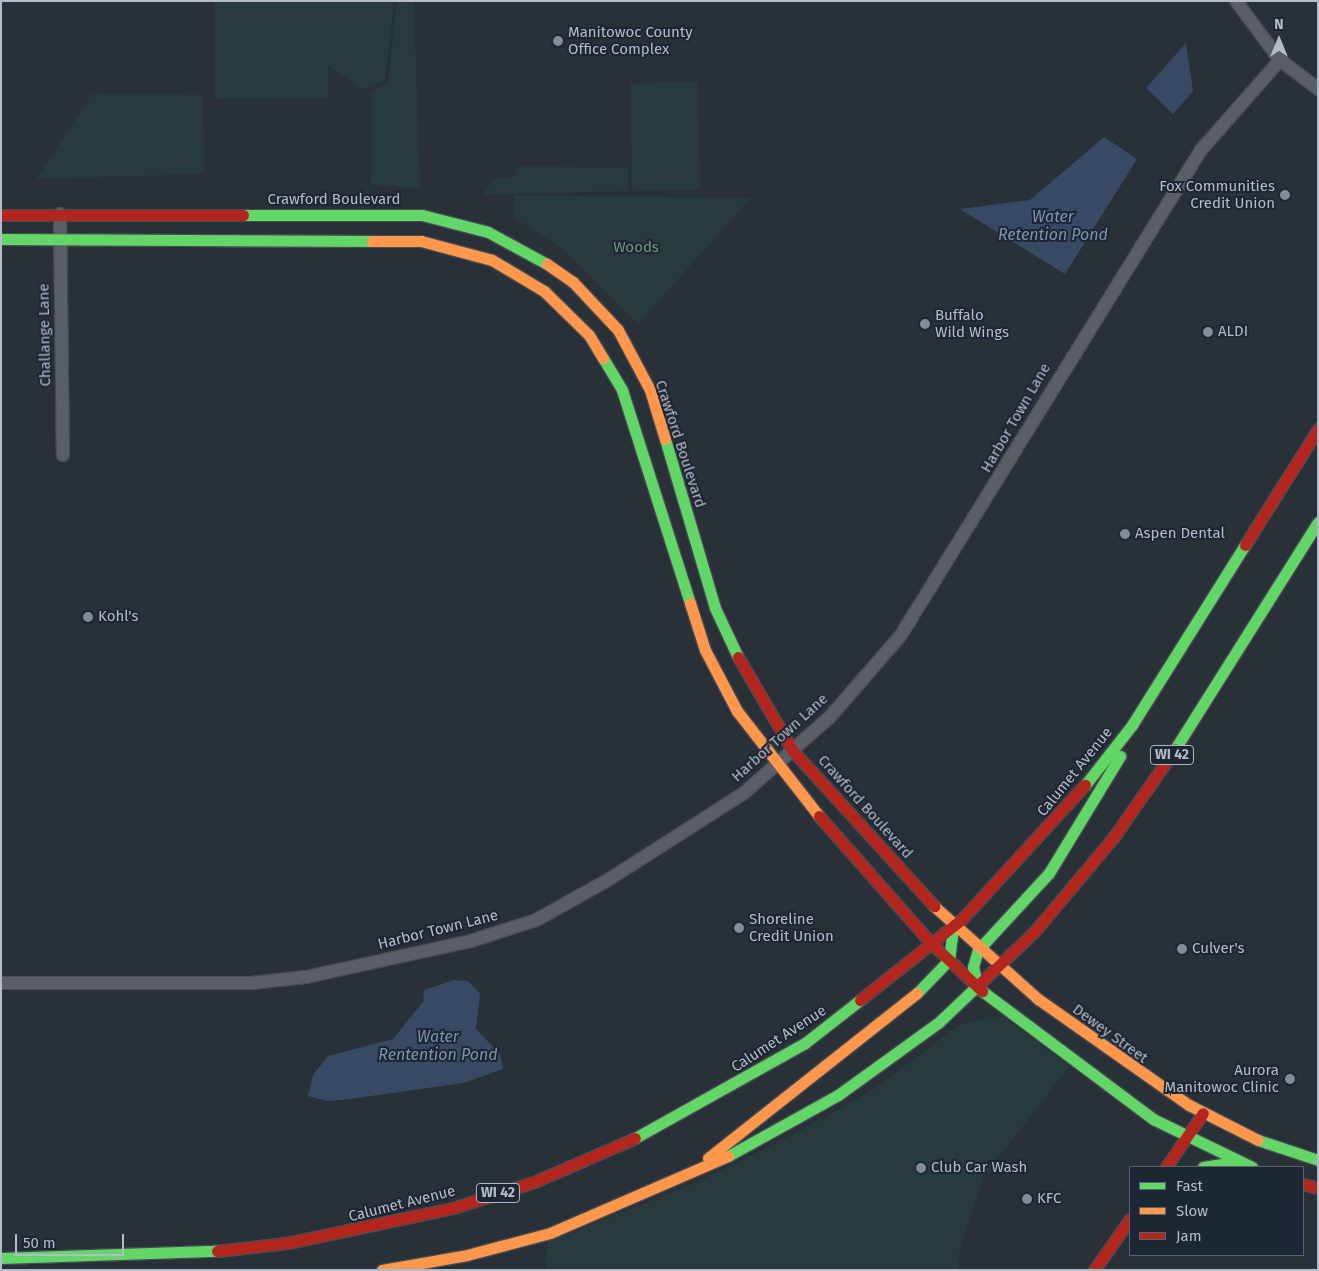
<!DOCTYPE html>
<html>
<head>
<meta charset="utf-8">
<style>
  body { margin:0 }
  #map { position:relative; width:1319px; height:1271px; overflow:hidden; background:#2a3038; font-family:"Fira Sans",sans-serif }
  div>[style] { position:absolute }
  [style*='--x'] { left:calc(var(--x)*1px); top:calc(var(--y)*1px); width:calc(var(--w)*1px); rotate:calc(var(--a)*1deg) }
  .green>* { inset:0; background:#273a3e; transform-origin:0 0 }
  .water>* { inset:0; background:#384963 }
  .roads { filter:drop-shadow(1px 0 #484c53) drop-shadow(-1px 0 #484c53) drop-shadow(0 1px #484c53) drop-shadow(0 -1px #484c53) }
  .street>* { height:12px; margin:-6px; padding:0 6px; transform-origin:6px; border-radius:6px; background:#5a5e66 }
  .fast>* { height:11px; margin:-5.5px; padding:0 5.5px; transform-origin:5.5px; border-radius:5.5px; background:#63d668 }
  .slow>* { height:11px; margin:-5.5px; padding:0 5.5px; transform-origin:5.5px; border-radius:5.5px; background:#ff974d }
  .jam>* { height:11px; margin:-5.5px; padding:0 5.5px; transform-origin:5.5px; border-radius:5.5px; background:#b3261e }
  .dots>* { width:14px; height:14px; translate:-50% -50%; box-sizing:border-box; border:2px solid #1d2633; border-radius:50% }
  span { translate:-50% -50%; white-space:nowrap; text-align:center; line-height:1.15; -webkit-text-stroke:4px #1d2633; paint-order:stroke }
  .shield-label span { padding:1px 4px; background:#1d2633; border:1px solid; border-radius:4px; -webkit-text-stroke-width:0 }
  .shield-label { font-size:14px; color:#b4bcc9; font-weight:700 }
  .poi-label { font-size:15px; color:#b4bcc9 }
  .left { translate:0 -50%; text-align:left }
  .right { translate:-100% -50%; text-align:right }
  .street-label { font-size:15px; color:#b4bcc9 }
  .park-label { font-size:15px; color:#6b9a76 }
  .water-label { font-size:16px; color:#7c92b1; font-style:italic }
  .frame { position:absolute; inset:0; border:2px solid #b4bcc9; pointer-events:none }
  .legend { position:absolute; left:1129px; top:1166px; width:175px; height:90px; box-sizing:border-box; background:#1d2633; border:1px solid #59626f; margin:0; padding:6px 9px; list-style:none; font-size:15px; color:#b4bcc9 }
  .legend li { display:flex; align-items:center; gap:10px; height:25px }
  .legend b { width:25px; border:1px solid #59626f }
  .north { position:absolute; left:1254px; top:15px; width:50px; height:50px; -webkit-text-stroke:4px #1d2633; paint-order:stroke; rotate:0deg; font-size:14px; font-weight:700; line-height:20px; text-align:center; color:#b4bcc9 }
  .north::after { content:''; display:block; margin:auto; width:18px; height:22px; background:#b4bcc9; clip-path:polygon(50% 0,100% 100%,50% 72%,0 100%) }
  .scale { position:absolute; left:15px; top:1234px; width:109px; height:22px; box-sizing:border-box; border:2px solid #b4bcc9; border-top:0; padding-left:6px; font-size:15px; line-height:18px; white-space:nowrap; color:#b4bcc9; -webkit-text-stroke:4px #1d2633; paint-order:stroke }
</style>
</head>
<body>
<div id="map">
  <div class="green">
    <i style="clip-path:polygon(215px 1px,394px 1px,385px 81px,362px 89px,328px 66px,329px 98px,215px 99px)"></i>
    <i style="clip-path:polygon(397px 1px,414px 1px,420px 188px,371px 185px,372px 91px,388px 83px)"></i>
    <i style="left:698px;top:82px;width:108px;height:68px;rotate:89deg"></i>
    <i style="clip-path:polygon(92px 94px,203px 95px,204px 174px,36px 179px)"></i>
    <i style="clip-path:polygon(517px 166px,628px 168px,628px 191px,483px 195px,492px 180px,514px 176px)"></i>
    <i style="clip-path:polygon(514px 195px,751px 198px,638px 324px,564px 250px,513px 217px)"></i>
    <i style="clip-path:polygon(992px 1016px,1006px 1019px,1069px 1067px,984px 1176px,960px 1247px,958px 1270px,546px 1270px,547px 1242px,697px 1182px,804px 1129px,874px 1089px,959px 1025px)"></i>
  </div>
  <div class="water">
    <i style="clip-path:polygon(1186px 43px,1193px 91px,1173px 114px,1146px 88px)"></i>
    <i style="clip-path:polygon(1104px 137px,1137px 159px,1065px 274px,960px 209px,1030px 200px)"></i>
    <i style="clip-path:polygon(454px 980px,468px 981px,480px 993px,476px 1029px,500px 1054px,503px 1069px,463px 1083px,350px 1099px,327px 1101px,308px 1096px,313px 1075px,328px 1056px,393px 1039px,423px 1002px,424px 990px)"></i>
  </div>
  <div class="roads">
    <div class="street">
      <i style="--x:1236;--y:1;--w:74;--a:53.3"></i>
      <i style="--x:1280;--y:60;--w:48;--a:37.3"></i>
      <i style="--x:60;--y:214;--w:241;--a:89.3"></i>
      <i style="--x:1;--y:983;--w:251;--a:0"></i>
      <i style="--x:252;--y:983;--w:54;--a:-6.3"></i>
      <i style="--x:306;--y:977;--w:169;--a:-12.3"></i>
      <i style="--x:471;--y:941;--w:68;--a:-17.9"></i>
      <i style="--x:536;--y:920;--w:82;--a:-29.1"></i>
      <i style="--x:608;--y:880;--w:161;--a:-32.6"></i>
      <i style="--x:744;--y:793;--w:115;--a:-41.5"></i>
      <i style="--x:830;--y:717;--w:108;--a:-49.1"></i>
      <i style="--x:901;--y:635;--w:570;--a:-58.26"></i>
      <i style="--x:1201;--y:150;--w:120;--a:-48.7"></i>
    </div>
    <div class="fast">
      <i style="--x:243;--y:215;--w:179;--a:0"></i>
      <i style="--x:422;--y:215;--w:68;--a:14.4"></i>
      <i style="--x:488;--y:232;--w:67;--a:28.5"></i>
      <i style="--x:1;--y:239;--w:371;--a:0.3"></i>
      <i style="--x:603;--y:358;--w:37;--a:59"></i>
      <i style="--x:622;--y:390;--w:224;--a:72.3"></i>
      <i style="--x:665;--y:439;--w:176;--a:73.5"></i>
      <i style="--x:715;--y:608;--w:54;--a:64.9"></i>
      <i style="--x:1175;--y:749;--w:268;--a:-57.8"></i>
      <i style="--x:1085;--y:785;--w:76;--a:-51.9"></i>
      <i style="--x:1132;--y:725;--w:213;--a:-57.9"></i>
      <i style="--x:978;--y:988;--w:22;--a:-103"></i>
      <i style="--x:973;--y:967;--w:18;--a:-74"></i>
      <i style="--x:978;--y:950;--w:105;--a:-47.3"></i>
      <i style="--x:1049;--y:873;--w:137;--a:-58.7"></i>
      <i style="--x:982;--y:991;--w:214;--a:36.8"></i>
      <i style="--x:1153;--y:1119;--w:110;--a:25.9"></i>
      <i style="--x:917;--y:993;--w:46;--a:-45.9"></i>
      <i style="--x:949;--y:960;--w:33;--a:-83"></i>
      <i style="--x:635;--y:1138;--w:195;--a:-29.2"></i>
      <i style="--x:805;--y:1043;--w:70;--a:-38"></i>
      <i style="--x:1258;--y:1140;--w:63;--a:18.4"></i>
      <i style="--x:728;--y:1156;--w:126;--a:-29"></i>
      <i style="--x:838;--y:1095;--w:123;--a:-35.8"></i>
      <i style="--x:938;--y:1023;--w:54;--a:-43.5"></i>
      <i style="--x:1203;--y:1167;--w:31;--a:-9"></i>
      <i style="--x:1;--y:1258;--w:216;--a:-1.9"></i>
    </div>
    <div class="slow">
      <i style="--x:372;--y:241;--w:49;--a:0"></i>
      <i style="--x:421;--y:241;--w:73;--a:15"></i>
      <i style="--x:492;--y:260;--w:61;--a:30.8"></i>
      <i style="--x:544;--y:291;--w:63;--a:44.4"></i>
      <i style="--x:589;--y:335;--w:27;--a:59"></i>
      <i style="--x:547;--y:264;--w:32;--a:35"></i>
      <i style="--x:573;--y:282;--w:66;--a:46.8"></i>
      <i style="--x:618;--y:330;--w:68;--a:61.9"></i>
      <i style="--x:650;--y:390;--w:51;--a:73"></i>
      <i style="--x:690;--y:603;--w:49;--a:72.3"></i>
      <i style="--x:705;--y:650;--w:69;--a:62.3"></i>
      <i style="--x:737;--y:711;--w:133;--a:52"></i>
      <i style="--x:934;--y:906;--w:140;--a:41.8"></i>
      <i style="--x:1038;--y:999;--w:184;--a:35.1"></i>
      <i style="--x:1189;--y:1105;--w:77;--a:26.9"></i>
      <i style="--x:708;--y:1158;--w:266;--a:-38.3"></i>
      <i style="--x:382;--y:1270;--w:86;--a:-10"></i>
      <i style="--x:467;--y:1255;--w:86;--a:-14.8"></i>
      <i style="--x:550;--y:1233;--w:194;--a:-23.4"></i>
    </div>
    <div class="jam">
      <i style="--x:1;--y:215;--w:242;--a:0"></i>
      <i style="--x:1245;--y:545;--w:137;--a:-57.8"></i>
      <i style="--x:738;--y:657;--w:109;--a:59.7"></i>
      <i style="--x:793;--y:751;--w:210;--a:47.7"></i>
      <i style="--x:819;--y:816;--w:171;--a:48.6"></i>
      <i style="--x:932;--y:944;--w:69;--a:43.2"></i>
      <i style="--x:977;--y:986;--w:79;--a:-43.5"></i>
      <i style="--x:1034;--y:932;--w:123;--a:-50"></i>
      <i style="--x:1113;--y:838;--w:108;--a:-55.1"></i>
      <i style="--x:860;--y:1000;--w:130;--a:-38.5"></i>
      <i style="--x:962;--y:919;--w:182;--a:-47.5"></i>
      <i style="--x:1166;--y:1167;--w:65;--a:-55.6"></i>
      <i style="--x:1303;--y:1184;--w:16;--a:15"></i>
      <i style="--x:217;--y:1251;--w:70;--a:-6.5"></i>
      <i style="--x:287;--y:1243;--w:170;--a:-11.9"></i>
      <i style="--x:453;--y:1208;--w:85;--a:-17.8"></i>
      <i style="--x:534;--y:1182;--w:110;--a:-23.5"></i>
      <i style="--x:1094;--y:1270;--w:62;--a:-54.8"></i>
    </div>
  </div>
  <div class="dots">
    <i style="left:558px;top:41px;background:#848b96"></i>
    <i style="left:1285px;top:195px;background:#848b96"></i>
    <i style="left:925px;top:324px;background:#848b96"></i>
    <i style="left:1208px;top:332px;background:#848b96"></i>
    <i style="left:1125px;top:534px;background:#848b96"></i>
    <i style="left:88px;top:617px;background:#848b96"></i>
    <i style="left:739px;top:928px;background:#848b96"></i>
    <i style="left:1182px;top:949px;background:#848b96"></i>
    <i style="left:1290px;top:1079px;background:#848b96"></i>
    <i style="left:921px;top:1168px;background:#848b96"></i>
    <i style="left:1027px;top:1199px;background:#848b96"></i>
  </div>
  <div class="shield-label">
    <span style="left:1172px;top:755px">WI 42</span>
    <span style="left:498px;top:1193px">WI 42</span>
  </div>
  <div class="poi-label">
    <span class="left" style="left:568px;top:41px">Manitowoc County<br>Office Complex</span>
    <span class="right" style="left:1275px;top:195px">Fox Communities<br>Credit Union</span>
    <span class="left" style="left:935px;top:324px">Buffalo<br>Wild Wings</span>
    <span class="left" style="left:1218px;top:332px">ALDI</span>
    <span class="left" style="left:1135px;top:534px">Aspen Dental</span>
    <span class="left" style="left:98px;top:617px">Kohl's</span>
    <span class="left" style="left:749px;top:928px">Shoreline<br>Credit Union</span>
    <span class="left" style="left:1192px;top:949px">Culver's</span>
    <span class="right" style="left:1279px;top:1079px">Aurora<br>Manitowoc Clinic</span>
    <span class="left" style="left:931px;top:1168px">Club Car Wash</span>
    <span class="left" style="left:1037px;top:1199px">KFC</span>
  </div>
  <div class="street-label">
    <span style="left:334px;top:200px">Crawford Boulevard</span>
    <span style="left:45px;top:335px;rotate:-91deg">Challange Lane</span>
    <span style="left:1016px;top:418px;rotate:-60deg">Harbor Town Lane</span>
    <span style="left:680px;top:444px;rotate:72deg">Crawford Boulevard</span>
    <span style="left:780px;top:738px;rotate:-42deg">Harbor Town Lane</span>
    <span style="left:1075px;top:772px;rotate:-51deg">Calumet Avenue</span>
    <span style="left:865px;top:807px;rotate:48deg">Crawford Boulevard</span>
    <span style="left:438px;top:930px;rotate:-14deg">Harbor Town Lane</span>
    <span style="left:1110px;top:1034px;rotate:36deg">Dewey Street</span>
    <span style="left:779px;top:1039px;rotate:-33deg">Calumet Avenue</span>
    <span style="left:402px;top:1204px;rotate:-14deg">Calumet Avenue</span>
  </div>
  <div class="park-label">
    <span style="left:636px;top:248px">Woods</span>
  </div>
  <div class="water-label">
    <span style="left:1053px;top:226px">Water<br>Retention Pond</span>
    <span style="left:438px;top:1046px">Water<br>Rentention Pond</span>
  </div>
  <div class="frame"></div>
  <ul class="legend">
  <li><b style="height:6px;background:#63d668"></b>Fast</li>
  <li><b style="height:6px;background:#ff974d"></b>Slow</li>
  <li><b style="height:6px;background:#b3261e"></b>Jam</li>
  </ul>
  <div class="north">N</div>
  <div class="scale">50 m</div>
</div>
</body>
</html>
